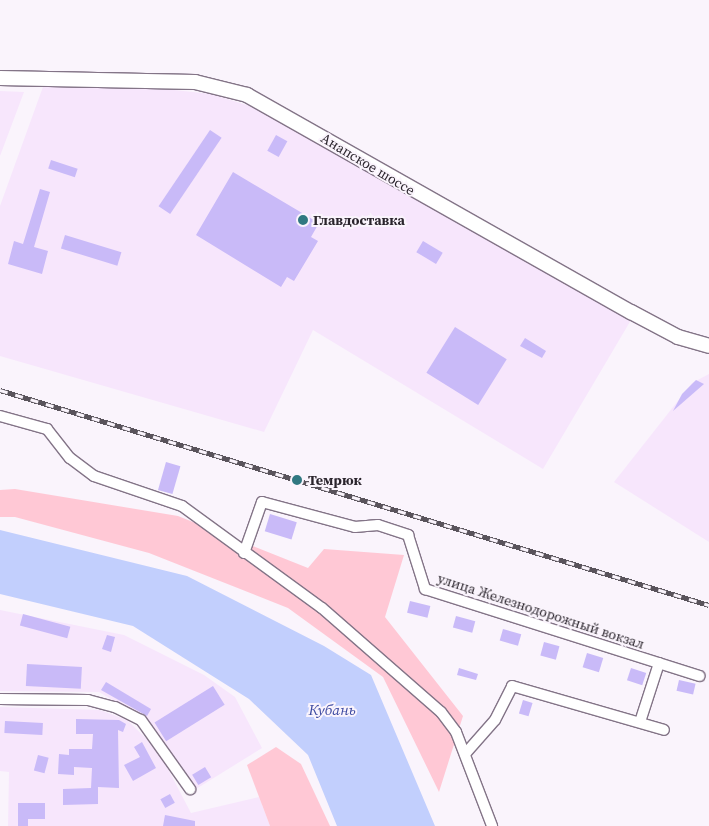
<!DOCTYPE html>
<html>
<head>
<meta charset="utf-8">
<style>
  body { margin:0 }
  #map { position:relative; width:709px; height:826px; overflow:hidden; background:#faf4fc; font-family:"Source Serif 4",serif }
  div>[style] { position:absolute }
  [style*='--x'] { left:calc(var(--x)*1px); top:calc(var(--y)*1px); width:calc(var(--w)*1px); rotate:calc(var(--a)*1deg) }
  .built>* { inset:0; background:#f7e6fc }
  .green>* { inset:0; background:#ffc8d5 }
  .water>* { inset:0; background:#c2cffd }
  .building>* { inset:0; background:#c9baf8; transform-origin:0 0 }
  .roads { filter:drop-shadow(1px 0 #837487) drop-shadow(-1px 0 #837487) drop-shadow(0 1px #837487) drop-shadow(0 -1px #837487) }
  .street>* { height:10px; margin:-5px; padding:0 5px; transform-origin:5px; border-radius:5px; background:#fff }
  .secondary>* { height:14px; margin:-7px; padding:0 7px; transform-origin:7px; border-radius:7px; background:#fff }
  .rail>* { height:4.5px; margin-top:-2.25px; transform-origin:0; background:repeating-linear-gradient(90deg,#faf4fc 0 8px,#59535b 0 16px); box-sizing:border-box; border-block:1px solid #59535b }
  .dots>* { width:14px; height:14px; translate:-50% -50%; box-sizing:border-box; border:2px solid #faf4fc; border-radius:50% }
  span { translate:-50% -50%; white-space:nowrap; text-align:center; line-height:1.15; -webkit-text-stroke:4px #faf4fc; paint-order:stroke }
  .street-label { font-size:14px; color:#2a242c }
  .poi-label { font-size:14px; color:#2a242c; font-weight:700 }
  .left { translate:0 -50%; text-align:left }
  .water-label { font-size:15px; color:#3c49a0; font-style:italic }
</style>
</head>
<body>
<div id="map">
  <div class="built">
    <i style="clip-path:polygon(44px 84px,165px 89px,211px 94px,253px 107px,631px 320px,543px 469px,313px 330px,264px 432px,0 356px,0 206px)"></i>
    <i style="clip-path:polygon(0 91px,24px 92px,0 156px)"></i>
    <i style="clip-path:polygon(709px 374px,709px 542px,614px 482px,692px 383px)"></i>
    <i style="clip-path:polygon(0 610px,124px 635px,204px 675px,235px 697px,262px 748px,196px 789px,145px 719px,99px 692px,0 691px)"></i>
    <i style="clip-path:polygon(0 707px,100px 710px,127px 720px,158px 750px,191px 813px,259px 797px,270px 826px,8px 826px,9px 772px,0 771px)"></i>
  </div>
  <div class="green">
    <i style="clip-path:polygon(15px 489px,178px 516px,308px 568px,324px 549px,404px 555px,385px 617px,463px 716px,439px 792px,383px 677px,288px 608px,149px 553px,15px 517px,0 517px,0 490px)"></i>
    <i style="clip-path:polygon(276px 747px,301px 764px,330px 826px,270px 826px,247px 765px)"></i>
  </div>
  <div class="water">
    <i style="clip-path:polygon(0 530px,187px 576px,324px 646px,371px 675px,435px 826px,337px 826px,308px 755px,249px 699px,133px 626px,0 594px)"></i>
  </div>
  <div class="building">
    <i style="left:210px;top:130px;width:14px;height:92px;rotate:34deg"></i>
    <i style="left:276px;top:135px;width:13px;height:18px;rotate:29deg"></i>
    <i style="left:51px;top:160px;width:28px;height:9px;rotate:18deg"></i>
    <i style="clip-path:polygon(233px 172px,319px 223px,311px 237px,318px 241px,294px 281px,287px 277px,281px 287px,196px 235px)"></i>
    <i style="clip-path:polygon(40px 189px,50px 192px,34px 247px,48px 251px,42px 274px,8px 264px,14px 241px,23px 244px)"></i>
    <i style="left:65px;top:235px;width:59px;height:14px;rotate:17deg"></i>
    <i style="left:423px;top:241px;width:23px;height:13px;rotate:31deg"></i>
    <i style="left:455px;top:327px;width:61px;height:54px;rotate:32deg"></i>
    <i style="clip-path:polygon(525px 338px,546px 351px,542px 358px,520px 346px)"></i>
    <i style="clip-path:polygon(696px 380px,704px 384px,673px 411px,682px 394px)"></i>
    <i style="left:166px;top:462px;width:15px;height:29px;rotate:16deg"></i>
    <i style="left:270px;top:514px;width:28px;height:18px;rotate:17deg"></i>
    <i style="left:410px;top:601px;width:21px;height:12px;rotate:14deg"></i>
    <i style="left:23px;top:614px;width:49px;height:12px;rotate:15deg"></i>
    <i style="left:456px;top:616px;width:20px;height:12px;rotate:15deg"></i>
    <i style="left:503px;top:629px;width:19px;height:12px;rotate:16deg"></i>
    <i style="clip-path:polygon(107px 635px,115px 637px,111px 652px,102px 649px)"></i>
    <i style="left:544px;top:642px;width:16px;height:14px;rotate:15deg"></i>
    <i style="left:587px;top:653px;width:17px;height:15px;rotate:17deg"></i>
    <i style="left:27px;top:664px;width:55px;height:22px;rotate:3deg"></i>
    <i style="clip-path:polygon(459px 668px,478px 674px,476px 680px,457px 675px)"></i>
    <i style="left:631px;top:668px;width:16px;height:13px;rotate:18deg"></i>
    <i style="left:679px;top:680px;width:17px;height:11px;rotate:13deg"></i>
    <i style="clip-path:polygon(106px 682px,151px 709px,147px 716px,101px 690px)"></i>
    <i style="left:213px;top:686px;width:22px;height:69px;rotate:58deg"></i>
    <i style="left:523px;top:700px;width:10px;height:14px;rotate:17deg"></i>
    <i style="clip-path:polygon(76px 719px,119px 720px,126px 724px,123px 732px,118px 730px,119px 788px,98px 787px,98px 804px,63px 805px,63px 789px,91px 788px,92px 768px,74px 767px,74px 775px,58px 774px,59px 754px,69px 755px,69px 749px,92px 749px,93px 734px,76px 734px)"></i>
    <i style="left:5px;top:721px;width:38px;height:12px;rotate:3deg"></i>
    <i style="clip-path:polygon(142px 742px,156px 768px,133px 781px,124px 765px,140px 757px,134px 747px)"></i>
    <i style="left:38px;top:755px;width:11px;height:16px;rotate:15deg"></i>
    <i style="left:205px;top:767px;width:12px;height:15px;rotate:59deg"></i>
    <i style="left:170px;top:794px;width:10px;height:11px;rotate:61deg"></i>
    <i style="clip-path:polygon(18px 803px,45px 803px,45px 819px,28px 819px,28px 826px,18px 826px)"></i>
    <i style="clip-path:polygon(165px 815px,195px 821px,195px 826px,163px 826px)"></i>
  </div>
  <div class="roads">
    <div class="street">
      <i style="--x:0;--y:416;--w:49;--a:15.5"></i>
      <i style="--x:47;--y:429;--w:37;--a:52"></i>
      <i style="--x:70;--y:458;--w:30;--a:37"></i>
      <i style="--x:94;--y:476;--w:93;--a:18.8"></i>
      <i style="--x:182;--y:506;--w:173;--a:36.1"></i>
      <i style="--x:322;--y:608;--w:158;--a:41.2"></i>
      <i style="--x:441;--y:712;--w:25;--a:53"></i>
      <i style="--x:456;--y:732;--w:101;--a:69"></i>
      <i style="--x:244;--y:553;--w:54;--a:-70.6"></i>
      <i style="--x:262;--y:502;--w:96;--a:15"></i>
      <i style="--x:355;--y:527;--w:23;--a:-5"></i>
      <i style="--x:378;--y:525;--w:32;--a:18"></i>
      <i style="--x:408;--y:535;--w:57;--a:72.5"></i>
      <i style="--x:425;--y:589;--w:288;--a:17.6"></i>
      <i style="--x:0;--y:699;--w:88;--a:0.7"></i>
      <i style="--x:88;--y:700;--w:28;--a:15"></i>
      <i style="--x:115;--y:707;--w:29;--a:27"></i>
      <i style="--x:141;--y:720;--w:85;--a:54.6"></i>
      <i style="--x:640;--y:722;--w:62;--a:-72.1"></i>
      <i style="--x:465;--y:754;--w:45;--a:-48.6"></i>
      <i style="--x:495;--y:720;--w:38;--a:-63"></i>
      <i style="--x:512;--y:686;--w:158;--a:16.1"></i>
    </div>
    <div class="secondary">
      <i style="--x:0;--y:78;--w:195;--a:1.2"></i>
      <i style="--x:195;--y:82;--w:54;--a:14"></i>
      <i style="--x:247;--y:95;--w:441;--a:29.5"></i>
      <i style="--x:631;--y:312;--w:53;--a:28"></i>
      <i style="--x:678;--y:337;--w:32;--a:16"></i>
    </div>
  </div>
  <div class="rail">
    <i style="--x:0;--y:390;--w:741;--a:16.87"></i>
  </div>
  <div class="dots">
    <i style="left:303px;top:220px;background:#307881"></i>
    <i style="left:297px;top:480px;background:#307881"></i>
  </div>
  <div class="street-label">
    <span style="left:368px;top:164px;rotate:31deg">Анапское шоссе</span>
    <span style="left:541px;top:611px;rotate:18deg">улица Железнодорожный вокзал</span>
  </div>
  <div class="poi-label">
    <span class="left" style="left:313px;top:220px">Главдоставка</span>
    <span class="left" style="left:308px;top:480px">Темрюк</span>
  </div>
  <div class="water-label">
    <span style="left:332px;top:710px">Кубань</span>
  </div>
</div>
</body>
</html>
